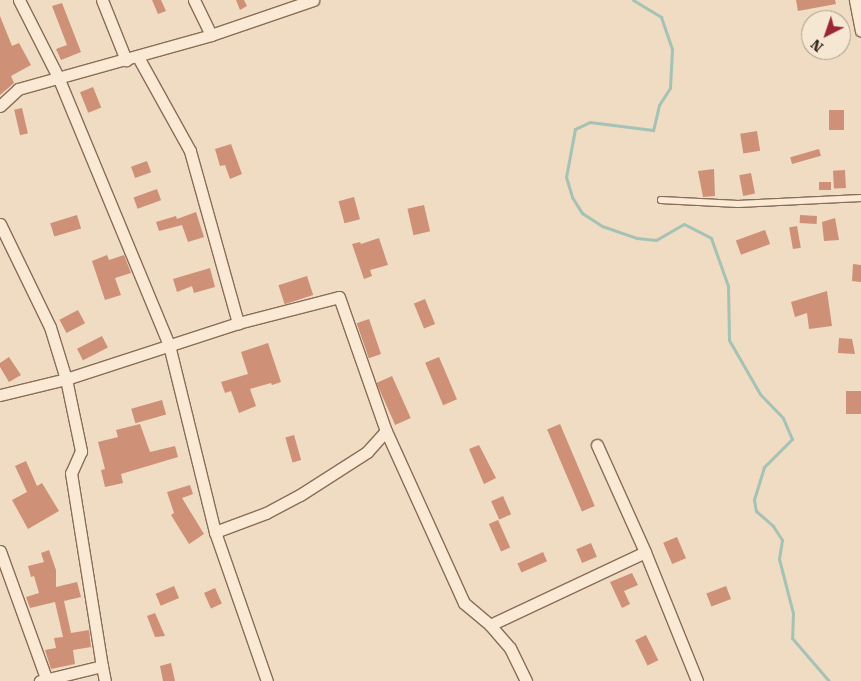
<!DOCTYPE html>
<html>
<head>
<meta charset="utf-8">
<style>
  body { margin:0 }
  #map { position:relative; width:861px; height:681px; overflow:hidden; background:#efdcc2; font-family:"Roboto Serif",serif }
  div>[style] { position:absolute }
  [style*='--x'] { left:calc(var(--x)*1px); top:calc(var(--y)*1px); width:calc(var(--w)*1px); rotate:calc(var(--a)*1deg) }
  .stream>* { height:3px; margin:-1.5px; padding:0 1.5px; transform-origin:1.5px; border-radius:1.5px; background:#a4c2b5 }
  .building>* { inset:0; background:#ce9077; transform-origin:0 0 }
  .roads { filter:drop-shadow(1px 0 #896d58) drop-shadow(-1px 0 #896d58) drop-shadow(0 1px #896d58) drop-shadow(0 -1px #896d58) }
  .service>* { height:5.5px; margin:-2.75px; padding:0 2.75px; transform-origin:2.75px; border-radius:2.75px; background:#faead5 }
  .minor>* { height:11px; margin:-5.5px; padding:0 5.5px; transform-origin:5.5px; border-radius:5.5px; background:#faead5 }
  span { translate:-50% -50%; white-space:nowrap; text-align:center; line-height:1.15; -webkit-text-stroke:4px #f6e7d2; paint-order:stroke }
  .north { position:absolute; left:801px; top:10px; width:50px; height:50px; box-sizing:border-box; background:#f6e7d2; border:1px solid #aa9a8a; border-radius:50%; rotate:221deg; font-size:14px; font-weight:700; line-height:20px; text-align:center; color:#39271d }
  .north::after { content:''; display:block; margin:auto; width:18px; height:22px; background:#9a2736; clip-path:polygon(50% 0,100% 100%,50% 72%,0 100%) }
</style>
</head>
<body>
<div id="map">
  <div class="stream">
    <i style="--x:633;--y:0;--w:33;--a:31"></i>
    <i style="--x:661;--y:17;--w:34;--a:71"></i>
    <i style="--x:672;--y:49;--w:39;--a:93"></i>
    <i style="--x:670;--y:88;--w:20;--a:123"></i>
    <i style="--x:659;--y:105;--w:26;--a:103"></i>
    <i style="--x:653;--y:130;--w:64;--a:-172.8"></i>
    <i style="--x:590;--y:122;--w:17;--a:155"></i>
    <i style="--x:575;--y:129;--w:49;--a:100.6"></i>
    <i style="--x:566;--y:177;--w:21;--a:73"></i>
    <i style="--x:572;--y:197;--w:19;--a:58"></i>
    <i style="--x:582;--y:213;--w:24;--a:33"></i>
    <i style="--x:602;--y:226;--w:37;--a:19"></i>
    <i style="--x:637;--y:238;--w:19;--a:6"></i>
    <i style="--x:656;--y:240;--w:32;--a:-30"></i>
    <i style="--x:684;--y:224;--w:30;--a:27"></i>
    <i style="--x:711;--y:238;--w:51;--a:70.5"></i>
    <i style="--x:728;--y:286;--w:54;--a:88.9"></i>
    <i style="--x:729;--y:340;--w:62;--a:60.1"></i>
    <i style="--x:760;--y:394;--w:33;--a:46"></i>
    <i style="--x:783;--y:418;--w:23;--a:67"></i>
    <i style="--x:792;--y:439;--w:40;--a:135"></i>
    <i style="--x:764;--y:467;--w:34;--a:107"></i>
    <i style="--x:754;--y:500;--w:11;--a:80"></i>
    <i style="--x:756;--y:511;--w:23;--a:41"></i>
    <i style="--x:773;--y:526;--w:17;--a:57"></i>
    <i style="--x:782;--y:540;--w:19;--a:99"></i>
    <i style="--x:779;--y:559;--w:56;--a:75.5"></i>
    <i style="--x:793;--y:613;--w:25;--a:92"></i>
    <i style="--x:792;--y:638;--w:57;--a:49.3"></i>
  </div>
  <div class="building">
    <i style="clip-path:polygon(152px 0,161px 0,166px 11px,158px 14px)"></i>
    <i style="clip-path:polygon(236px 0,244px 0,247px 6px,240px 10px)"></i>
    <i style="clip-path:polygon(796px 0,835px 0,836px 4px,798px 11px)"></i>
    <i style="clip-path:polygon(62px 3px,81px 52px,61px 60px,56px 49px,67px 45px,52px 6px)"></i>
    <i style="clip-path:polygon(0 16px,12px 46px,19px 43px,31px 65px,11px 76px,14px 83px,0 95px)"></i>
    <i style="left:93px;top:87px;width:22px;height:14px;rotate:68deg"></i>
    <i style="left:22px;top:108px;width:26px;height:8px;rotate:77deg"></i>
    <i style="left:829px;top:110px;width:15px;height:20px"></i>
    <i style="left:757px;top:131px;width:20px;height:17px;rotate:81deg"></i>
    <i style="clip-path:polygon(231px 144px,242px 174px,230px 179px,225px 165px,220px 166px,215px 149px)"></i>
    <i style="left:819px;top:149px;width:7px;height:30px;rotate:74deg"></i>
    <i style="left:147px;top:161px;width:12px;height:17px;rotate:70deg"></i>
    <i style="clip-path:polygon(714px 169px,715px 196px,703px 197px,698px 171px)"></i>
    <i style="left:845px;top:170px;width:18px;height:12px;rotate:87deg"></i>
    <i style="left:751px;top:173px;width:21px;height:12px;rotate:79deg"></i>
    <i style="left:831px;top:182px;width:8px;height:12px;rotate:90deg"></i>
    <i style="left:157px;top:189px;width:12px;height:25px;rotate:70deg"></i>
    <i style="left:354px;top:197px;width:23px;height:16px;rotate:75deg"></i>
    <i style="left:424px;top:205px;width:27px;height:17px;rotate:77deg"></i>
    <i style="clip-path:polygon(196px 212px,204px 237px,188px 242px,182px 225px,159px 231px,156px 222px,176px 216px,177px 219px)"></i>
    <i style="left:77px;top:215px;width:14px;height:28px;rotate:73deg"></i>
    <i style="left:800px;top:215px;width:17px;height:8px;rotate:3deg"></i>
    <i style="clip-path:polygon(835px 218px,839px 240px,824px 241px,822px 222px)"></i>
    <i style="left:797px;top:226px;width:22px;height:8px;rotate:80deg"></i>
    <i style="left:765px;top:230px;width:15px;height:31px;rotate:70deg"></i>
    <i style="clip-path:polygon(379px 238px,388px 265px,370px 270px,372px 276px,364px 279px,352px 244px,360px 242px,361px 244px)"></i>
    <i style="clip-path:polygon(107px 255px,109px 260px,124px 255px,131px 273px,115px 278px,121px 295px,105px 300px,92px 261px)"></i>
    <i style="clip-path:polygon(853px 264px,861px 265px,861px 282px,852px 281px)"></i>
    <i style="clip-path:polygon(210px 268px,215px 287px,194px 293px,192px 286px,177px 292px,173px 279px)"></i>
    <i style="left:307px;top:276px;width:20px;height:30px;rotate:72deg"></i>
    <i style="clip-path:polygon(827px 291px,832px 326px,809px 329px,807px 313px,795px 317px,791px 302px)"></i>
    <i style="left:425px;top:299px;width:27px;height:12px;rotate:68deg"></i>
    <i style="left:78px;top:310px;width:15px;height:21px;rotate:62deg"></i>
    <i style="left:369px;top:319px;width:37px;height:13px;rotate:71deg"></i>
    <i style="left:102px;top:336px;width:13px;height:28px;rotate:63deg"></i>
    <i style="clip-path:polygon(839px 338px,852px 339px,855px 354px,838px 353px)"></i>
    <i style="clip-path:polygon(268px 343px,281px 382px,272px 385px,271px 383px,250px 389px,256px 406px,239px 413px,231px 391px,225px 393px,221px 382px,248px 374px,241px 352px)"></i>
    <i style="clip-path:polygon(9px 357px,21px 375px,9px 382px,0 367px,0 363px)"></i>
    <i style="left:439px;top:357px;width:46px;height:15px;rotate:67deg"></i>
    <i style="left:392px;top:376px;width:46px;height:17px;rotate:66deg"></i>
    <i style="left:861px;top:391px;width:23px;height:15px;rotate:90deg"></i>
    <i style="left:162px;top:400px;width:15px;height:32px;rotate:74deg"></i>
    <i style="clip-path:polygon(140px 424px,150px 452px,175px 446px,178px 457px,121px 474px,123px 483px,105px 487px,101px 470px,105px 469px,98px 442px,118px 437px,116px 430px)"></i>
    <i style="left:560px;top:424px;width:89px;height:14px;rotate:67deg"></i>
    <i style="left:294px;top:435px;width:26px;height:9px;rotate:74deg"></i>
    <i style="clip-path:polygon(479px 445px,496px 478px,484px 484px,469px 449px)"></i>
    <i style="clip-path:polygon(26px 461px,37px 486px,42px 483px,59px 511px,28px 529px,12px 500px,27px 492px,15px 466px)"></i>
    <i style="clip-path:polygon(190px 485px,193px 494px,182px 498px,204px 534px,189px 544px,171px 515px,174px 513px,167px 492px)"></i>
    <i style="left:503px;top:496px;width:20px;height:13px;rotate:66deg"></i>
    <i style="left:498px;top:520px;width:30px;height:10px;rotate:66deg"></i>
    <i style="left:677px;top:537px;width:23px;height:15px;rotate:67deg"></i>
    <i style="left:591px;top:543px;width:15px;height:16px;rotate:67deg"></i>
    <i style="clip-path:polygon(49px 550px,56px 570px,56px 587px,77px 582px,81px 597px,64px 601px,71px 633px,89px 630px,91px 647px,73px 650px,75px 664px,51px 669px,45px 650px,56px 648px,54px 638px,63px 637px,55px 602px,30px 608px,26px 597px,39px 593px,34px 576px,31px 577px,28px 566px,44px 562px,41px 553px)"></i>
    <i style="left:543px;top:552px;width:10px;height:28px;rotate:66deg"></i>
    <i style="clip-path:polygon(632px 573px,638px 585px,624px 591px,630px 604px,622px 608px,610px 582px)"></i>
    <i style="left:174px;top:586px;width:13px;height:20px;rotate:67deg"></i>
    <i style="left:726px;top:586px;width:14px;height:21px;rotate:69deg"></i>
    <i style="left:215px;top:588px;width:17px;height:12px;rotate:66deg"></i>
    <i style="clip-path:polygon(155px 613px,165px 636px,155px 637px,147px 616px)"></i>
    <i style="left:646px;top:635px;width:28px;height:12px;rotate:64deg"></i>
    <i style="clip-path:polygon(171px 663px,175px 681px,163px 681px,160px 666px)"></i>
  </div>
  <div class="roads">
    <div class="service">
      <i style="--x:661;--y:200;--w:77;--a:3"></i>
      <i style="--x:738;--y:204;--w:123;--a:-2.8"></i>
    </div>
    <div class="minor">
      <i style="--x:19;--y:0;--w:86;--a:63.1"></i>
      <i style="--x:58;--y:77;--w:290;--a:67.5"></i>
      <i style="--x:169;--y:345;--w:193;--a:76.2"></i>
      <i style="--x:215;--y:532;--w:158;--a:70.8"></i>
      <i style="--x:102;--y:0;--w:65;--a:68.2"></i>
      <i style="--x:194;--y:0;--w:39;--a:64"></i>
      <i style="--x:855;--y:0;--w:31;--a:79"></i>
      <i style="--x:138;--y:57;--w:107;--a:61"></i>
      <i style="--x:190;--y:151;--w:179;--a:74.4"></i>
      <i style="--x:0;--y:106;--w:25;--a:-43"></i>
      <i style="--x:18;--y:89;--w:200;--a:-15.6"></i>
      <i style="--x:211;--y:35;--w:108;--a:-18.9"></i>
      <i style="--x:0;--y:224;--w:114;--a:64.1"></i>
      <i style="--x:50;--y:327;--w:54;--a:72.9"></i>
      <i style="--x:66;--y:379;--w:74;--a:78.2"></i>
      <i style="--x:81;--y:451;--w:24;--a:114"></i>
      <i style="--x:71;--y:473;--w:195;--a:80.9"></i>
      <i style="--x:102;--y:666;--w:64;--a:166.4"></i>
      <i style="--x:0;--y:395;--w:68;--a:-13.6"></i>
      <i style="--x:66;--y:379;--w:181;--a:-18"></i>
      <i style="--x:238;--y:323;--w:104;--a:-14.4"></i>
      <i style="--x:339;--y:297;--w:142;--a:70.7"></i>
      <i style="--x:386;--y:431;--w:189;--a:65.6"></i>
      <i style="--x:464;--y:603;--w:34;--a:40"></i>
      <i style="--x:490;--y:625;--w:30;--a:49"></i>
      <i style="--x:510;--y:648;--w:37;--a:64"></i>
      <i style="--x:597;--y:445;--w:117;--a:65.8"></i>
      <i style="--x:645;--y:552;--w:139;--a:68"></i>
      <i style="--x:215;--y:532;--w:54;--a:-20.4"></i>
      <i style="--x:266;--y:513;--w:38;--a:-28"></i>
      <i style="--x:300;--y:495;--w:80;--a:-32.7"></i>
      <i style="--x:367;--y:452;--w:28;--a:-48"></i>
      <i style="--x:0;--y:551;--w:135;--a:70.1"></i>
      <i style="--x:490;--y:625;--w:171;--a:-25.2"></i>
      <i style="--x:102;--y:666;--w:15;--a:79"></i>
    </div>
  </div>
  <div class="north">N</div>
</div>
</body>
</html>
